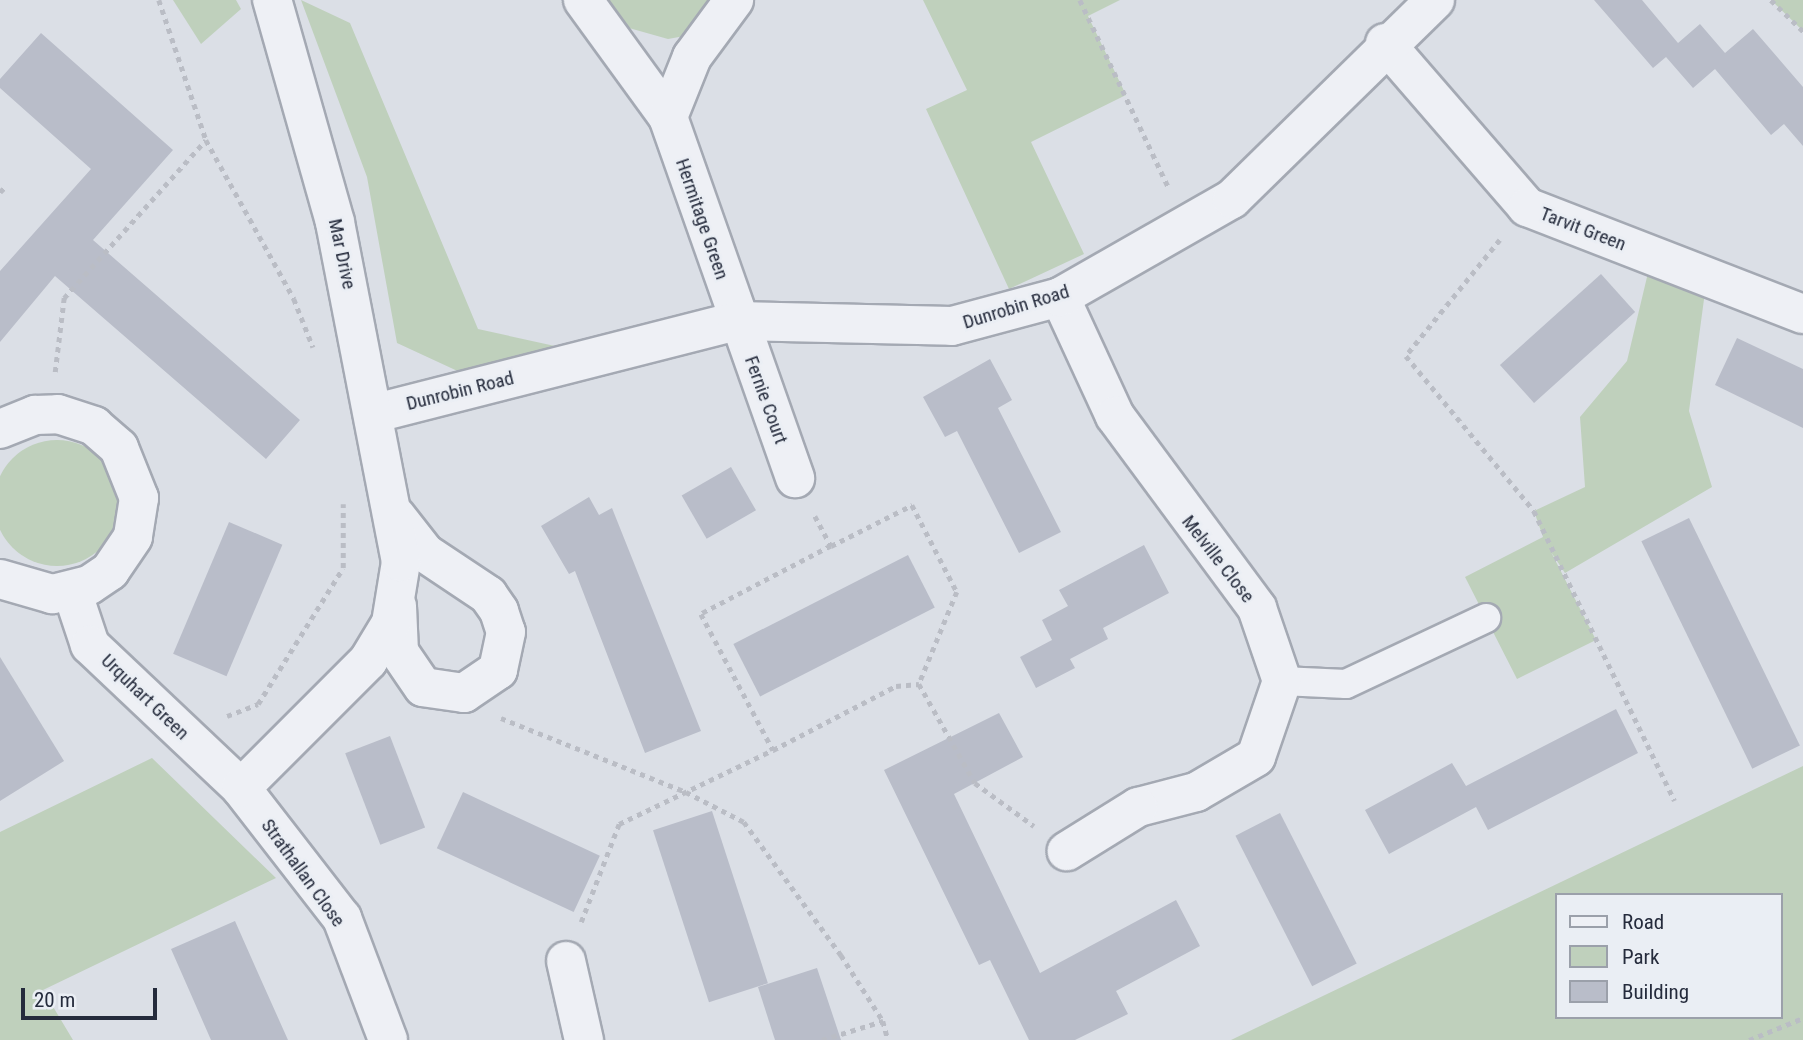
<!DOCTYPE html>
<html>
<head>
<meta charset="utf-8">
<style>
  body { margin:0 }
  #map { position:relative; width:1803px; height:1040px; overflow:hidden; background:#dbdfe6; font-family:"Roboto Condensed",sans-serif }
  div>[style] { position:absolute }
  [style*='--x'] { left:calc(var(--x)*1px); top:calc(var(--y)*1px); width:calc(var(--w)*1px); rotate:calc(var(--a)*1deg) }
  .green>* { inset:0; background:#bfd0bc }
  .round { border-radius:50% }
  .building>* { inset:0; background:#b9bdc9; transform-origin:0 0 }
  .path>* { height:4.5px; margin-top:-2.25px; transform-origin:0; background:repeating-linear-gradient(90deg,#babdc5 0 5px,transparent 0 10px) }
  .roads { filter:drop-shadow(2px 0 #a4a9b3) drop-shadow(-2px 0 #a4a9b3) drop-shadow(0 2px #a4a9b3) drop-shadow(0 -2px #a4a9b3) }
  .service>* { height:28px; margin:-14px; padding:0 14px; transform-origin:14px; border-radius:14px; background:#eef0f5 }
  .minor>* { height:38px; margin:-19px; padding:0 19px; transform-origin:19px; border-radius:19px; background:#eef0f5 }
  span { translate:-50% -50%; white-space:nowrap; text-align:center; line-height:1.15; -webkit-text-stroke:5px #eaeef4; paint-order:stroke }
  .street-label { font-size:19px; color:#252b3c }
  .legend { position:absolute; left:1555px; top:893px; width:228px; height:126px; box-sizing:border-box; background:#eaeef4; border:2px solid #9ba0aa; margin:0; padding:9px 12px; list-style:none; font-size:21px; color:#252b3c }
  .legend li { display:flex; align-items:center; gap:14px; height:35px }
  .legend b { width:35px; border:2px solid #9ba0aa }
  .scale { position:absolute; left:21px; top:988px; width:136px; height:32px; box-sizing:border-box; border:4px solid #252b3c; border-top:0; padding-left:9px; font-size:21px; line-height:24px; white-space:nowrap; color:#252b3c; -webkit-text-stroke:5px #eaeef4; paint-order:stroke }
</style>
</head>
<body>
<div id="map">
  <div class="green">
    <i style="clip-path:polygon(173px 0,236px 0,241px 9px,201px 44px)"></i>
    <i style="clip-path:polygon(301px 0,350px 23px,478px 329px,564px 348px,464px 374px,397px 343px,367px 177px)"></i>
    <i style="clip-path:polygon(606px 0,724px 0,690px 35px,668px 39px,629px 28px)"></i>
    <i style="clip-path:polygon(923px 0,1120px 0,1088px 16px,1126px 95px,1031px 142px,1084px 254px,1009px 289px,926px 109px,967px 90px)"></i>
    <i style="clip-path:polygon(1771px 0,1803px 0,1803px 31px)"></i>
    <i style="clip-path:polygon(1652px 256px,1707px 277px,1689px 411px,1712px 487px,1565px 573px,1551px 552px,1596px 640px,1517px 679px,1465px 577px,1543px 537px,1534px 511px,1585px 487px,1580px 417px,1627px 361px)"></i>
    <i class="round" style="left:-6px;top:440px;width:126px;height:126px"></i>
    <i style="clip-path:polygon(152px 758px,276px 878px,43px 990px,73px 1040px,0 1040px,0 832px)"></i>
    <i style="clip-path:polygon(evenodd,1803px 766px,1803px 1040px,1231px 1040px,1803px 766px,1556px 895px,1780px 895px,1780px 1017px,1556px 1017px,1556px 895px)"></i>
  </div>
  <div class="building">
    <i style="clip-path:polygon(1594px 0,1642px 0,1678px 43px,1700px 24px,1725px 53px,1753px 29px,1803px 87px,1803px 146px,1784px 124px,1771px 135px,1715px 69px,1693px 88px,1666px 57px,1653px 68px)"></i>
    <i style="clip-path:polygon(41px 33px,173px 150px,93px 240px,300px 420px,266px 459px,55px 276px,0 342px,0 271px,91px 169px,0 88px,0 79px)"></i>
    <i style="left:1601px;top:274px;width:51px;height:136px;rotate:48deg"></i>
    <i style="clip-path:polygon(1737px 338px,1803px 369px,1803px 428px,1715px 385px)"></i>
    <i style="clip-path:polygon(990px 359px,1012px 400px,998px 408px,1061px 532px,1019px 553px,957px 431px,945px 437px,923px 397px)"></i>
    <i style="left:731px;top:467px;width:50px;height:57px;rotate:60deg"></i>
    <i style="clip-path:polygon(589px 497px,599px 515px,612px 508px,701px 731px,645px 753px,575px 571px,569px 574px,541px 526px)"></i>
    <i style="left:1689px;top:518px;width:253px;height:53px;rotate:64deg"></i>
    <i style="left:229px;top:522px;width:58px;height:143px;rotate:23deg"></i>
    <i style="clip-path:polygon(1144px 545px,1169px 593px,1103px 628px,1108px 639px,1070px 659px,1075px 668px,1036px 688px,1020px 657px,1052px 640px,1042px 620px,1068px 606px,1059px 590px)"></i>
    <i style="left:908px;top:555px;width:59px;height:196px;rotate:63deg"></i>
    <i style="clip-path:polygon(0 657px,64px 761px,0 801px)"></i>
    <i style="clip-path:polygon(1616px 709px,1638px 753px,1488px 830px,1476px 807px,1389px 854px,1365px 810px,1452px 763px,1466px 786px)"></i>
    <i style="clip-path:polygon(999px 713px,1023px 757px,954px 794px,1040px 973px,1176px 900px,1200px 946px,1116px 991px,1128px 1014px,1075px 1040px,1029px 1040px,990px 960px,979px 965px,884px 770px)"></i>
    <i style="left:390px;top:736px;width:98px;height:48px;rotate:69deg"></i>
    <i style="left:463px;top:792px;width:151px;height:62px;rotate:25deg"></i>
    <i style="left:712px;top:811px;width:181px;height:62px;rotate:72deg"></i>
    <i style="left:1280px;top:813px;width:169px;height:50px;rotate:63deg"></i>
    <i style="clip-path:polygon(235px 921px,258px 973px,288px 1040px,211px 1040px,171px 949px)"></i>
    <i style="clip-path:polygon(817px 968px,841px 1040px,775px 1040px,758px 987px)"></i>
  </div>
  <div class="path">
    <i style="--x:159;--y:0;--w:148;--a:71.4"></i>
    <i style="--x:206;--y:140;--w:182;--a:61"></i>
    <i style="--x:294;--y:299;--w:52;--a:68.4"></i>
    <i style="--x:1080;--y:0;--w:206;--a:64.7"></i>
    <i style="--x:1771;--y:0;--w:45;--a:44.1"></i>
    <i style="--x:0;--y:192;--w:6;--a:-45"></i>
    <i style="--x:1500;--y:240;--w:149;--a:129"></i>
    <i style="--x:1406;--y:356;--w:201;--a:50.4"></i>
    <i style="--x:1534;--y:511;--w:322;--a:64.1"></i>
    <i style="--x:55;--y:372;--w:75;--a:-83.1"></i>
    <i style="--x:64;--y:298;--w:212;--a:-48.1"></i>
    <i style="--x:815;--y:516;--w:34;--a:62"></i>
    <i style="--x:831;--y:546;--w:147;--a:152.4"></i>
    <i style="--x:701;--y:614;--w:154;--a:62.1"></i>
    <i style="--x:773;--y:750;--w:139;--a:-27.5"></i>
    <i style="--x:896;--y:686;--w:23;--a:-5"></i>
    <i style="--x:831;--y:546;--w:91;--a:-26.8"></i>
    <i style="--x:912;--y:505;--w:98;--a:62.7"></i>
    <i style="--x:957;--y:592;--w:100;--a:112.4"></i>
    <i style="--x:919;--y:684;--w:114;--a:60.5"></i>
    <i style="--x:975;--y:783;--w:73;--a:36.1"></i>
    <i style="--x:227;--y:716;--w:33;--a:-21"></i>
    <i style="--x:258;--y:704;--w:160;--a:-58"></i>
    <i style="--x:343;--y:568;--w:64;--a:-90"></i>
    <i style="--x:501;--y:718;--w:199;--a:21.8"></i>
    <i style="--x:686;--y:792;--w:65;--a:27.3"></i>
    <i style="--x:744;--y:822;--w:165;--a:53.9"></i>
    <i style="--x:841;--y:955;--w:78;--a:57.5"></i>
    <i style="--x:883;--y:1021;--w:20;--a:75"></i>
    <i style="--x:581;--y:922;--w:105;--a:-68.8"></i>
    <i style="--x:619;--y:824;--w:171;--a:-25.7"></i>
    <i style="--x:822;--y:1040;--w:64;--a:-17.3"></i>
    <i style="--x:1749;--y:1040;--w:58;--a:-22.2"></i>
  </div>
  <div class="roads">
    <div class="service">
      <i style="--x:1282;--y:681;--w:64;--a:2.7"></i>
      <i style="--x:1346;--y:684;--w:155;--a:-25.2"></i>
    </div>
    <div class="minor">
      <i style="--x:583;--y:0;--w:145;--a:54"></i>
      <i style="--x:668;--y:117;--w:383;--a:70.6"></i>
      <i style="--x:1385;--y:43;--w:217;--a:49.1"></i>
      <i style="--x:1527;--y:207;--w:296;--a:21.2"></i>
      <i style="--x:668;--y:117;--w:65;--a:-68.2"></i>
      <i style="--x:692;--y:57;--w:71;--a:-53.6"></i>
      <i style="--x:1060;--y:297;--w:131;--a:65.2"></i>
      <i style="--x:1115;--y:416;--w:239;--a:53.5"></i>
      <i style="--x:1257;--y:608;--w:77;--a:71.1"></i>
      <i style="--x:1282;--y:681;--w:80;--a:108.9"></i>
      <i style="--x:1256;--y:757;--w:69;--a:149.7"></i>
      <i style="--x:1196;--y:792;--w:60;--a:165.5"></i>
      <i style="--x:1138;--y:807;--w:84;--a:148.2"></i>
      <i style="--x:376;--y:413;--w:373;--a:-14.3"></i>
      <i style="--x:737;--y:321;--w:215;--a:1.3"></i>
      <i style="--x:952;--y:326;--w:112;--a:-15"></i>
      <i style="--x:1060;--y:297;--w:198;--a:-29.7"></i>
      <i style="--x:1232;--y:199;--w:284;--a:-44.4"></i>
      <i style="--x:0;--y:429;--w:38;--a:-22"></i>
      <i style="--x:35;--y:415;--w:23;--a:-2"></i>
      <i style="--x:58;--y:414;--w:38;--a:18"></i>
      <i style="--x:94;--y:426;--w:33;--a:41"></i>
      <i style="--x:119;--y:448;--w:54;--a:68.2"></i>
      <i style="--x:139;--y:498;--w:39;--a:99"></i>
      <i style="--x:133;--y:537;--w:41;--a:124.1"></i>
      <i style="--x:110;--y:571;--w:25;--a:146"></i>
      <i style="--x:89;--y:585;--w:38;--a:166"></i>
      <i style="--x:52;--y:594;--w:54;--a:-163.9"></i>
      <i style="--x:396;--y:516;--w:47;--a:51.9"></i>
      <i style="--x:425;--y:553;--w:76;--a:33.7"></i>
      <i style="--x:488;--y:595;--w:19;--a:55"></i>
      <i style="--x:499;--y:611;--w:22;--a:72"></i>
      <i style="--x:506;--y:632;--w:39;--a:102"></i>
      <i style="--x:498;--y:670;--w:41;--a:145.9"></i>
      <i style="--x:464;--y:693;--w:41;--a:-171.7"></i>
      <i style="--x:423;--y:687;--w:42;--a:-124.4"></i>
      <i style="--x:399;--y:652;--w:46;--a:-92.5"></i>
      <i style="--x:72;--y:591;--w:57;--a:71.6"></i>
      <i style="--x:90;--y:645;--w:208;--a:43.4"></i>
      <i style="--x:241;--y:788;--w:165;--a:52.2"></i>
      <i style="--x:342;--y:918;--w:130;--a:69.3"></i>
      <i style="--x:241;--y:788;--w:180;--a:-45"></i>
      <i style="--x:368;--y:661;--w:44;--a:-58.8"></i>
      <i style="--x:391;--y:623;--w:62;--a:-80.7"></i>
      <i style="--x:401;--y:562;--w:346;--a:-101"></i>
      <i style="--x:335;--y:222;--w:231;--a:-105.8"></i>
      <i style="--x:566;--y:961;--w:81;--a:77.2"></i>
    </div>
  </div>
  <div class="street-label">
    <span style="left:702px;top:219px;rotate:71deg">Hermitage Green</span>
    <span style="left:1583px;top:229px;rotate:21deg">Tarvit Green</span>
    <span style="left:342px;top:254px;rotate:78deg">Mar Drive</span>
    <span style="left:1016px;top:307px;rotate:-17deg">Dunrobin Road</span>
    <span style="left:460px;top:391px;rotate:-14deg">Dunrobin Road</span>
    <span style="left:766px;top:400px;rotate:70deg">Fernie Court</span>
    <span style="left:1218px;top:559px;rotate:52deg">Melville Close</span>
    <span style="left:145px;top:697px;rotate:44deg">Urquhart Green</span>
    <span style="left:303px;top:873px;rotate:54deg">Strathallan Close</span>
  </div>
  <ul class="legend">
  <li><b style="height:9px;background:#eef0f5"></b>Road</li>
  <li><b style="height:19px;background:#bfd0bc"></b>Park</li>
  <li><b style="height:19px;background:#b9bdc9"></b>Building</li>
  </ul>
  <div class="scale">20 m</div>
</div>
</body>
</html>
